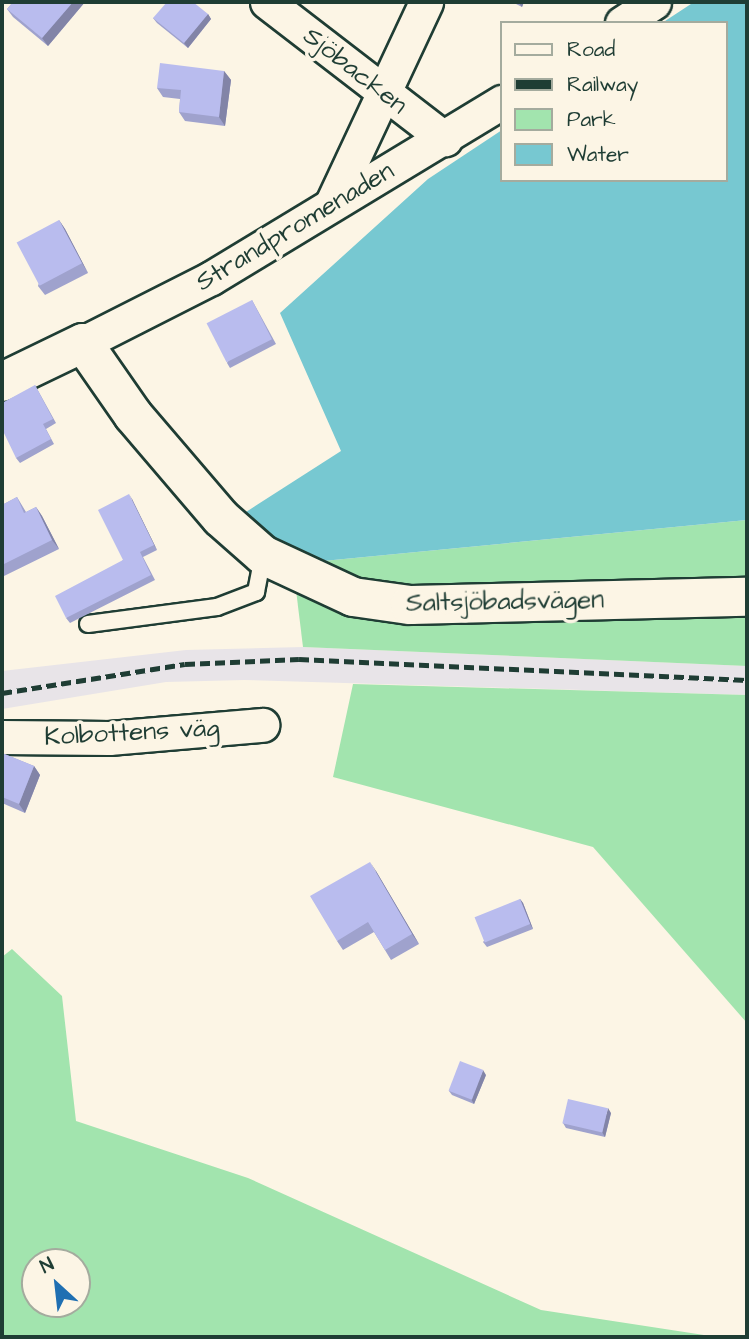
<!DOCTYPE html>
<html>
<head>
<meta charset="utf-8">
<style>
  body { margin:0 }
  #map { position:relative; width:749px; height:1339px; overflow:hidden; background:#fcf5e5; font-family:"Architects Daughter",sans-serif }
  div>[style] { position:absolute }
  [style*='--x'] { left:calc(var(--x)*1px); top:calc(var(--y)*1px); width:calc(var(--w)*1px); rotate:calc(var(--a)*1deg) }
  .built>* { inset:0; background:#e8e4e8 }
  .green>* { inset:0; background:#a2e4ae }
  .water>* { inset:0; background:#77c8d1 }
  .roads { filter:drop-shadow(2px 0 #1f3d34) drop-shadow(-2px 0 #1f3d34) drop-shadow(0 2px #1f3d34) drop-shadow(0 -2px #1f3d34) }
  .lane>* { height:16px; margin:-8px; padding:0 8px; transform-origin:8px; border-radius:8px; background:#fcf5e5 }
  .street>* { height:33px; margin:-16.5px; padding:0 16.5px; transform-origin:16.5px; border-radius:16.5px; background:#fcf5e5 }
  .secondary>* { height:38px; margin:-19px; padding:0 19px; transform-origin:19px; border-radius:19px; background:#fcf5e5 }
  .rail>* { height:5px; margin-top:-2.5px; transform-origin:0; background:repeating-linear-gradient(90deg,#1f3d34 0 10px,transparent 0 15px) }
  .wall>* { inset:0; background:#9fa2cd }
  .shaded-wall>* { inset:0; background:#8284a7 }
  .building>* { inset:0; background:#b9bcee; transform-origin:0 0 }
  span { translate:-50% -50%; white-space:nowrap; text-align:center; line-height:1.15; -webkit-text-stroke:7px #fcf5e5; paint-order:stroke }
  .street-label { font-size:26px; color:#1f3d34 }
  .frame { position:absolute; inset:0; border:4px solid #1f3d34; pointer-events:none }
  .legend { position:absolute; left:500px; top:21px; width:228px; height:161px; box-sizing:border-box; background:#fcf5e5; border:2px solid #a4ab9e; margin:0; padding:9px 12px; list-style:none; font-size:21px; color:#1f3d34 }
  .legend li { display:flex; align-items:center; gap:14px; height:35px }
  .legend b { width:35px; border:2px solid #a4ab9e }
  .north { position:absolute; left:21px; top:1248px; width:70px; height:70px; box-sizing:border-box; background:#fcf5e5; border:2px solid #a4ab9e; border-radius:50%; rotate:333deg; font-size:19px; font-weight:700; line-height:28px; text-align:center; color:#1f3d34 }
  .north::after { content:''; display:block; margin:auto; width:24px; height:32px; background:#1f6fb2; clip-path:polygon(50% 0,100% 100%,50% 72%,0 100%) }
</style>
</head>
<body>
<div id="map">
  <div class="built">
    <i style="clip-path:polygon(303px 647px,747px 666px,747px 695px,244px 680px,166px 682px,2px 709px,2px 671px,186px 650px)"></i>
  </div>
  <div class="green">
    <i style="clip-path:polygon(747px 520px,747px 584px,421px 594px,292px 564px)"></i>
    <i style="clip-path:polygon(296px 590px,747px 616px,747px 666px,303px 647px)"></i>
    <i style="clip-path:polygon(353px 684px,747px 695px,747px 1023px,593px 847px,333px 777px)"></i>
    <i style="clip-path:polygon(evenodd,12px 949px,62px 996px,76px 1121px,248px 1178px,541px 1310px,717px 1337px,2px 1337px,2px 957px,12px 949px,35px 1262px,77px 1262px,77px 1304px,35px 1304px,35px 1262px)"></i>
  </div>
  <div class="water">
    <i style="clip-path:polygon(694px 2px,747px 2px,747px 520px,292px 564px,246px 512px,341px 451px,280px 313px,428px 179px,502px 130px,502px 180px,726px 180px,726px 23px,662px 23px)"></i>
  </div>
  <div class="roads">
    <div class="lane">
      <i style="--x:88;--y:624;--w:130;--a:-7.5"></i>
      <i style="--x:217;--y:607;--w:42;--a:-21"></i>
      <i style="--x:256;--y:592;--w:38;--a:-79"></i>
    </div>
    <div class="street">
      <i style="--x:267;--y:2;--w:225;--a:37.6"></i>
      <i style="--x:622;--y:23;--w:38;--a:-33"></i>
      <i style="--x:332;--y:203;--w:222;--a:-64.9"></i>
      <i style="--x:83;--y:343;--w:144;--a:-26.9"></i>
      <i style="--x:211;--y:278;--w:340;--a:-31.2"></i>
      <i style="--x:2;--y:737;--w:107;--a:0.5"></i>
      <i style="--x:109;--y:738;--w:154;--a:-4.9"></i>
    </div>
    <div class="secondary">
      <i style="--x:2;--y:382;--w:90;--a:-25.7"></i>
      <i style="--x:83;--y:343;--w:88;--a:55.2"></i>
      <i style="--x:133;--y:415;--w:135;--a:49.5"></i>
      <i style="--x:221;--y:518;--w:56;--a:41.4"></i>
      <i style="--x:263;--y:555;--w:99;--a:25"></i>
      <i style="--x:353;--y:597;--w:58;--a:8"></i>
      <i style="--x:410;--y:605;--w:337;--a:-1.4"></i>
    </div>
  </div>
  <div class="rail">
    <i style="--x:2;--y:693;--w:185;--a:-9"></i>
    <i style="--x:185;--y:664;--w:114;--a:-2.5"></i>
    <i style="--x:299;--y:659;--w:448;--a:2.7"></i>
  </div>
  <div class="wall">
    <i style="clip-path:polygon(13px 2px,85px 2px,48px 46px,13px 17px,7px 9px)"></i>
    <i style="clip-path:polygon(512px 2px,524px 2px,522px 7px)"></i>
    <i style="clip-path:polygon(208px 14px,211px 19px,188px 48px,157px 23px,153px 18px)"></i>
    <i style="clip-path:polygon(224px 71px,231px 80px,225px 126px,185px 121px,179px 112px,180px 99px,163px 97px,157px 88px)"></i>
    <i style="clip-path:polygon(59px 220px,65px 229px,88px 273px,45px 295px,38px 286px)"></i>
    <i style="clip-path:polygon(252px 300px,276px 344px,230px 368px,227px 363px)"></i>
    <i style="clip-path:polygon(35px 385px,56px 423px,46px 429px,54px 444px,20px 463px,16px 458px)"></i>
    <i style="clip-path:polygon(17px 497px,26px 512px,36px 507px,42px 516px,59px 549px,2px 577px,2px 505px)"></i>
    <i style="clip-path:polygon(132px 499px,157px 550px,143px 557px,155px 580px,70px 623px,66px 618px,123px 560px)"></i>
    <i style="clip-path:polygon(2px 753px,34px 766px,40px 775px,25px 813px,2px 803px)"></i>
    <i style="clip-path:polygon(376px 871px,419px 944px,391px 960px,374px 932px,343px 950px,337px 941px)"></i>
    <i style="clip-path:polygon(520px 899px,523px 903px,533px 929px,487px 947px,483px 942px)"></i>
    <i style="clip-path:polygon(486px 1075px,474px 1104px,452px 1095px,449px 1091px)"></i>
    <i style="clip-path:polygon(611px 1113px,605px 1137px,566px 1128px,563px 1123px)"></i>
  </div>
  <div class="shaded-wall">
    <i style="clip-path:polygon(73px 2px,85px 2px,48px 46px,42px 38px)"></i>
    <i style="clip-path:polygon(518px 2px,524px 2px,522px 7px)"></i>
    <i style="clip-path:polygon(208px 14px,211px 19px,188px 48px,184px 43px)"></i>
    <i style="clip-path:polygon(224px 71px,231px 80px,225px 126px,219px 117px)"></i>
    <i style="clip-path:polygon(59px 220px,65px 229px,88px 273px,82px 263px)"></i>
    <i style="clip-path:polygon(129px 494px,132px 499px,157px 550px,154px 545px)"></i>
    <i style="clip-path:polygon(36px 507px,42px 516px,59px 549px,52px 540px)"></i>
    <i style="clip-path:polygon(34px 766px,40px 775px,25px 813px,19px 804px)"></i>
    <i style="clip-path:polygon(370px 862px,376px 871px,419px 944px,412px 934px)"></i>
    <i style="clip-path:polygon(520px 899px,523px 903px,533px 929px,530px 924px)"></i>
    <i style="clip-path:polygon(483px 1070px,486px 1075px,474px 1104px,471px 1099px)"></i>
    <i style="clip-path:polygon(608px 1108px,611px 1113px,605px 1137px,602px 1132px)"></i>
  </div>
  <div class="building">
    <i style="clip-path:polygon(13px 2px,73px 2px,42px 38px,7px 9px)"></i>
    <i style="clip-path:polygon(167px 2px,193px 2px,208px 14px,184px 43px,153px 18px)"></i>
    <i style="clip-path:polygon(160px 63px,224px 71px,219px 117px,179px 112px,181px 90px,157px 88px)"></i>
    <i style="left:59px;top:220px;width:49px;height:48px;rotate:62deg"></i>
    <i style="left:252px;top:300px;width:44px;height:51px;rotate:63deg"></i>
    <i style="clip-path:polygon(35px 385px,53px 419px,43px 424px,51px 439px,16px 458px,2px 429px,2px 403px)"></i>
    <i style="clip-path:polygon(129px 494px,154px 545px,140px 552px,151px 575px,66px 618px,55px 596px,123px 560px,98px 510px)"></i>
    <i style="clip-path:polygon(17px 497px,24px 513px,36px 507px,52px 540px,2px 565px,2px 505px)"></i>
    <i style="clip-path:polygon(2px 753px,34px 766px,19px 804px,2px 797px)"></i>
    <i style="clip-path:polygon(370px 862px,412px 934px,385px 950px,368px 922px,337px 941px,310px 896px)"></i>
    <i style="left:520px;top:899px;width:27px;height:49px;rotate:68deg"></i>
    <i style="left:460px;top:1061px;width:25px;height:32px;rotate:21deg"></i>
    <i style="left:568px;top:1099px;width:41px;height:25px;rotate:13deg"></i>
  </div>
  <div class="street-label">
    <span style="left:355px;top:71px;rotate:38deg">Sjöbacken</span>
    <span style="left:295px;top:227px;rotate:-31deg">Strandpromenaden</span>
    <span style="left:505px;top:602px;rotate:-1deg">Saltsjöbadsvägen</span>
    <span style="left:132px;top:733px;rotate:-3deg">Kolbottens väg</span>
  </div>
  <div class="frame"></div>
  <ul class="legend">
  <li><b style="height:9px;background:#fcf5e5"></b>Road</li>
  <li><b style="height:9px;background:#1f3d34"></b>Railway</li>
  <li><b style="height:19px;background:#a2e4ae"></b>Park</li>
  <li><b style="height:19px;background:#77c8d1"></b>Water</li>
  </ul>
  <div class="north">N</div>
</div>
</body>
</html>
